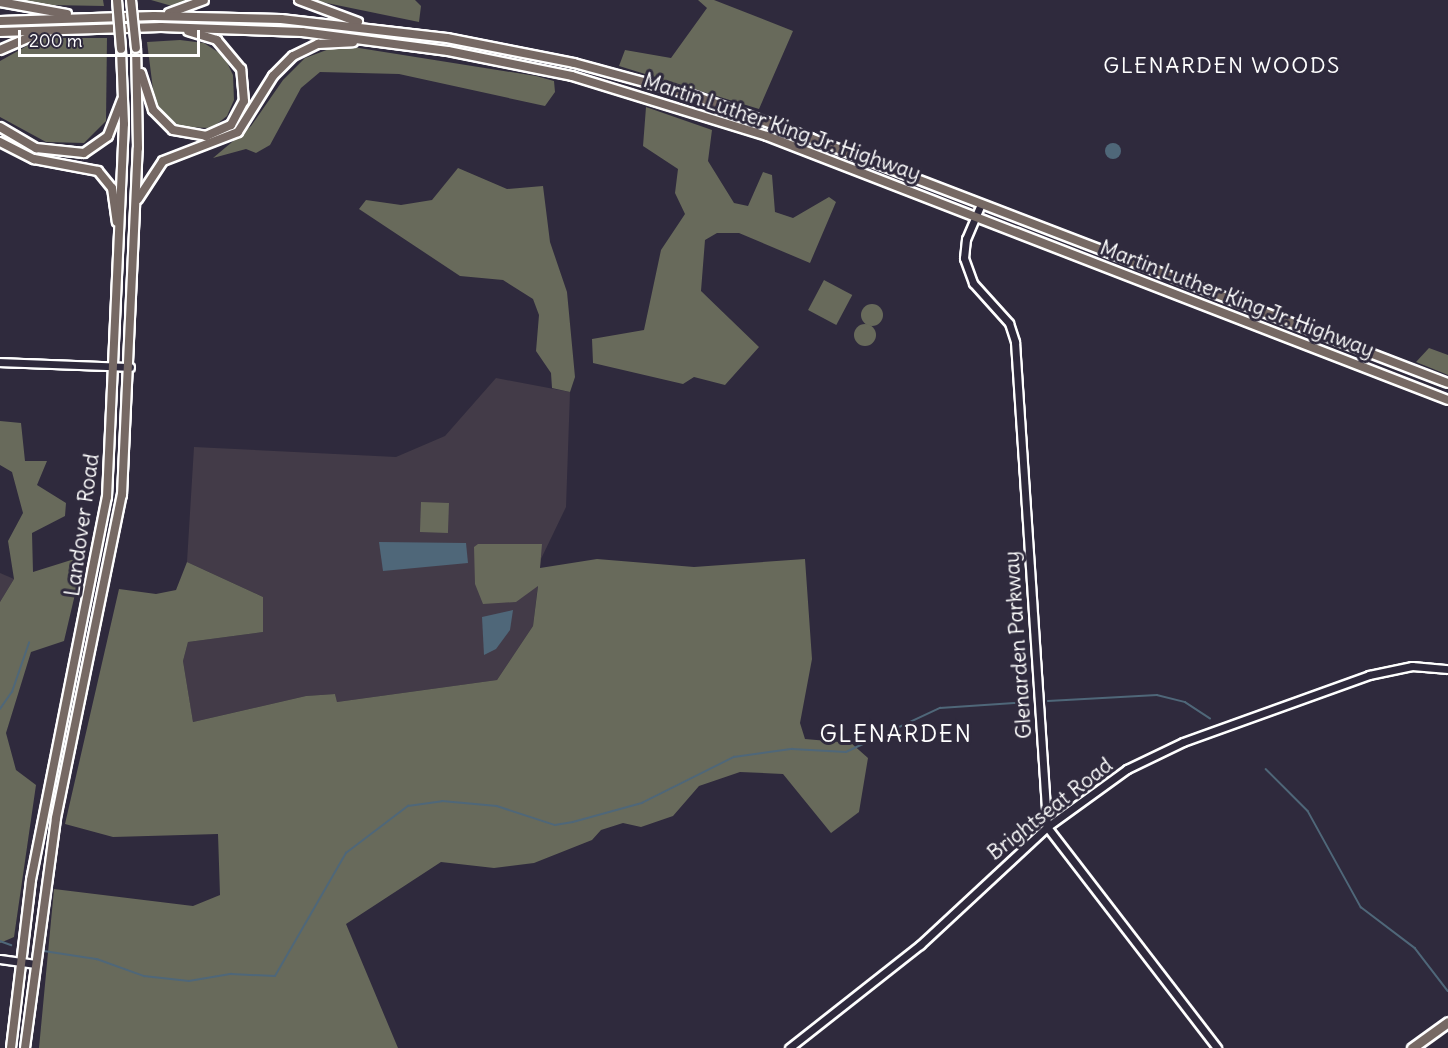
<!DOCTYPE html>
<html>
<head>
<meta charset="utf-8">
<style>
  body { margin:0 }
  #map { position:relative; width:1448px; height:1048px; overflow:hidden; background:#2f2a3d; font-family:Delius,sans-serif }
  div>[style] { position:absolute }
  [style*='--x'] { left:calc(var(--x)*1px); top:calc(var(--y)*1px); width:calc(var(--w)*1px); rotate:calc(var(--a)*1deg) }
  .built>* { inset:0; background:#433b48 }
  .green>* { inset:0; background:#686a5b; transform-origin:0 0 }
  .round { border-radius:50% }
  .water>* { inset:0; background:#4f6779 }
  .stream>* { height:1.5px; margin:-0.75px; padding:0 0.75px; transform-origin:0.75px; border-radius:0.75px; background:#4f6779 }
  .roads { filter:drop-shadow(2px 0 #fff) drop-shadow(-2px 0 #fff) drop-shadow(0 2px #fff) drop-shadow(0 -2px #fff) }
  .secondary>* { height:7px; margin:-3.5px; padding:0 3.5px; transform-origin:3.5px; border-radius:3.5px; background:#2f2a3d }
  .primary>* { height:8px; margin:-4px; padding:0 4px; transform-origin:4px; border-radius:4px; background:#766964 }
  .highway>* { height:9px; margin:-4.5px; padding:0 4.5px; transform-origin:4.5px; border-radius:4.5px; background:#766964 }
  .bridges { filter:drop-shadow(2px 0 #fff) drop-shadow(-2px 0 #fff) drop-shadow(0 2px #fff) drop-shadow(0 -2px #fff) }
  .primary-bridge>* { height:8px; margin:-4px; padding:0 4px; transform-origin:4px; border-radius:4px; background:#766964 }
  span { translate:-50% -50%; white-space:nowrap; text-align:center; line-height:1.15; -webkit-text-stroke:6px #2f2a3d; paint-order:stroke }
  .street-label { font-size:21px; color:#fff }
  .neighbourhood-label { font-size:22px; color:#fff; letter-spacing:1.5px }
  .quarter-label { font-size:24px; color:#fff; letter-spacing:1.5px }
  .scale { position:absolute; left:18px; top:30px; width:182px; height:27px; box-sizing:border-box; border:3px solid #fff; border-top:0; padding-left:8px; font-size:18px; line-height:21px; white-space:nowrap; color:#fff; -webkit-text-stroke:4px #2f2a3d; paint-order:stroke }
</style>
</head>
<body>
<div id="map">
  <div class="built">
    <i style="clip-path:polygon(496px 378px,570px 392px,566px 507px,541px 559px,533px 626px,497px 680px,337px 702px,335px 694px,306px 696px,193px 722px,183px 661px,188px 642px,263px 632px,263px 597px,187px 562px,194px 447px,396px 457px,445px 436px)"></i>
    <i style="clip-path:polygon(0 573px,14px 579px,0 602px)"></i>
  </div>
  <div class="green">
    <i style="clip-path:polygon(14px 0,103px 0,104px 6px,49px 5px)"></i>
    <i style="clip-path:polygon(151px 0,191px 0,172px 6px)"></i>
    <i style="clip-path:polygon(312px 0,415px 0,421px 6px,419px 22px)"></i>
    <i style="clip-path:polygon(698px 0,714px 0,793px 31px,759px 109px,619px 66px,625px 50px,671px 58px,707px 8px)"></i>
    <i style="clip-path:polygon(41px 38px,107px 38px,106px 121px,84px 143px,46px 142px,0 117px,0 61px)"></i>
    <i style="clip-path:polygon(180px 40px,204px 43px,224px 56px,233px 75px,234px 100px,227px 116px,212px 128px,180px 127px,155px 105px,147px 42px)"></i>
    <i style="clip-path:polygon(340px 45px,536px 76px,554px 81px,555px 92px,545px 106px,399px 74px,320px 72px,301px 88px,270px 145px,256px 153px,246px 149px,213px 158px,251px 126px,283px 80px,305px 58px)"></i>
    <i style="clip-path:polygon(646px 107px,712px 130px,708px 161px,734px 203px,748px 206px,763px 172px,772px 175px,775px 212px,793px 218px,829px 197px,836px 202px,810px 263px,739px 233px,717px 233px,705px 240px,701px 291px,759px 347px,725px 385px,694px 377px,683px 384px,593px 363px,592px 339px,644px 330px,661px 250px,685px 214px,675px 193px,678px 169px,643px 146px)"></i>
    <i style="clip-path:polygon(458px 168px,507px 189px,543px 186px,550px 242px,567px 292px,575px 377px,570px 392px,552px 388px,551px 373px,536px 351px,539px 315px,533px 299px,503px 280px,460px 276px,359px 209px,366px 200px,401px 205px,432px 200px)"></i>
    <i style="left:824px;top:280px;width:32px;height:34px;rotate:28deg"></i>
    <i class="round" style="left:861px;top:304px;width:22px;height:22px"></i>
    <i class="round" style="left:854px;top:324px;width:22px;height:22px"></i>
    <i style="clip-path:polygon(1429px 348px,1448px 355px,1448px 375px,1416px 362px)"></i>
    <i style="clip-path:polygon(0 421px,21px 423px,25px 461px,47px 461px,37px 485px,66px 503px,65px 516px,32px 533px,33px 572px,84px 556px,64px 641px,31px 652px,6px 733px,16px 770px,36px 785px,14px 937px,0 943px,0 602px,14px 579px,8px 541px,23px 513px,12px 472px,0 465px)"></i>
    <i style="left:421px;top:502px;width:28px;height:30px;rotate:2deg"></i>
    <i style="clip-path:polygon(478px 544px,542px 544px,540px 568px,597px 559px,694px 567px,805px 559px,812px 659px,800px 723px,805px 739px,851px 743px,868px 758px,859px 812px,831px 833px,783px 774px,740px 772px,699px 786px,673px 816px,641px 827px,623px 823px,601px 830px,592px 840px,534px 863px,494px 868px,441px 862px,346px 924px,398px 1048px,39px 1048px,54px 889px,193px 906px,220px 895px,218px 834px,113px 837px,65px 824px,119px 589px,156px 594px,176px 590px,187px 562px,263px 597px,263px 632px,188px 642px,183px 661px,193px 722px,306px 696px,335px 694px,337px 702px,497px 680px,533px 626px,538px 586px,516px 602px,483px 604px,475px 584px,474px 547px)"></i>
  </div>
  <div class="water">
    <i class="round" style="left:1105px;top:143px;width:16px;height:16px"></i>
    <i style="clip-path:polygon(379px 542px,466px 543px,468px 563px,383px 571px)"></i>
    <i style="clip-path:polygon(513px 610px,510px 630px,496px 649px,484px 655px,482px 617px)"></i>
  </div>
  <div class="stream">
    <i style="--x:1048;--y:701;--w:109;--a:-3.2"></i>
    <i style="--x:1157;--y:695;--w:29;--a:14"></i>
    <i style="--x:1185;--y:702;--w:30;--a:33"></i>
    <i style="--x:0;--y:709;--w:21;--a:-55"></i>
    <i style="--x:12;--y:692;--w:52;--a:-70.9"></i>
    <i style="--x:1266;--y:769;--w:59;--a:45"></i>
    <i style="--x:1308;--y:811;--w:110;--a:61.1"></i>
    <i style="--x:1361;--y:907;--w:68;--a:37.2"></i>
    <i style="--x:1415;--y:948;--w:54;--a:52.5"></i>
    <i style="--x:0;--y:941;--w:12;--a:20"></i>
    <i style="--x:44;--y:951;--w:54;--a:8.6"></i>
    <i style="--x:97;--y:959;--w:50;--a:19.9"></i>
    <i style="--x:144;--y:976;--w:45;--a:6.3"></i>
    <i style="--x:189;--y:981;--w:43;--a:-9.5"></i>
    <i style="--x:231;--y:974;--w:44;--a:2.6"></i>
    <i style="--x:275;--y:976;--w:142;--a:-60"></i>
    <i style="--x:346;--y:853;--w:78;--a:-37.2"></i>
    <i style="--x:408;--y:806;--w:34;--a:-8"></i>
    <i style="--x:442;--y:801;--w:55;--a:5.2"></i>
    <i style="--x:497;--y:806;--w:61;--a:18.1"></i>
    <i style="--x:555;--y:825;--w:18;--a:-9"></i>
    <i style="--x:573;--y:822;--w:72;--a:-15.4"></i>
    <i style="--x:642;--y:803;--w:103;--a:-26.6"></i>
    <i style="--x:734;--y:757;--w:59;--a:-7.9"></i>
    <i style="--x:792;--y:749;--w:54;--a:3.2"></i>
    <i style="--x:846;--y:752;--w:104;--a:-25.1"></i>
    <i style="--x:940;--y:708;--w:89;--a:-3.9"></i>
  </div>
  <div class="roads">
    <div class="secondary">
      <i style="--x:981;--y:204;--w:38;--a:113"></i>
      <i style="--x:966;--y:239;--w:19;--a:96"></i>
      <i style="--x:964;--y:258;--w:27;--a:70"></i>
      <i style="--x:973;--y:283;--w:54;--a:48"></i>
      <i style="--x:1009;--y:323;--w:20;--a:72"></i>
      <i style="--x:1015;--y:342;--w:486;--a:86.2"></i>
      <i style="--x:1047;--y:827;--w:279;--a:52.4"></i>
      <i style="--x:0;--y:362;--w:130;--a:2.2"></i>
      <i style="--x:0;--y:959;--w:34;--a:8"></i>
      <i style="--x:789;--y:1048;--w:167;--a:-38.2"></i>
      <i style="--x:920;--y:945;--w:173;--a:-42.9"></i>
      <i style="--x:1047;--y:827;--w:99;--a:-35.9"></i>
      <i style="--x:1127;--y:769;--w:62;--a:-25.7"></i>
      <i style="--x:1183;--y:742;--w:198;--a:-19.8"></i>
      <i style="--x:1369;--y:675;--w:44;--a:-11.8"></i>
      <i style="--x:1412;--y:666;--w:36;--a:5"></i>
    </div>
    <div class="primary">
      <i style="--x:299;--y:0;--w:63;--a:20.4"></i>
      <i style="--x:0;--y:2;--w:68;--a:10.2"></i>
      <i style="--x:169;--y:13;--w:37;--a:-20"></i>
      <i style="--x:0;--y:21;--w:154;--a:-1.9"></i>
      <i style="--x:154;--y:16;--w:127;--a:1.4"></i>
      <i style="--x:281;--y:19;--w:167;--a:6.5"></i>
      <i style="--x:447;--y:38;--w:129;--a:11.1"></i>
      <i style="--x:574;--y:63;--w:122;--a:15.2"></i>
      <i style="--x:692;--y:95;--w:126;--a:20"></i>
      <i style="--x:810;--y:138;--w:683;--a:21.01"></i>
      <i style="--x:0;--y:32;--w:161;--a:-1.8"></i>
      <i style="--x:161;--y:27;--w:141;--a:2"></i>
      <i style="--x:302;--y:32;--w:147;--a:7.4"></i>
      <i style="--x:448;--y:51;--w:126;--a:11.4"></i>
      <i style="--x:572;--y:76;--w:204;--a:17.1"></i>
      <i style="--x:767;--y:136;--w:730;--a:21.19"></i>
      <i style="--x:0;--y:50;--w:40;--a:-23.4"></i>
      <i style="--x:141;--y:73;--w:39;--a:72"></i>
      <i style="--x:153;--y:110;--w:28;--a:45"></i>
      <i style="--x:173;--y:130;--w:34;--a:10"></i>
      <i style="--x:206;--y:136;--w:27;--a:-24"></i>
      <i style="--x:231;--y:125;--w:27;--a:-62"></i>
      <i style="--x:244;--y:101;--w:32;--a:-95"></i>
      <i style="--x:241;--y:69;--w:38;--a:-130"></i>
      <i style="--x:217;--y:40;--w:30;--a:-163"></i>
      <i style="--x:0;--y:127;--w:42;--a:30.3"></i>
      <i style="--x:36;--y:148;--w:48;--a:5.9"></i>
      <i style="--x:84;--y:153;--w:29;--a:-35"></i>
      <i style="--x:108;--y:136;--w:39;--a:-69"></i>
      <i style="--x:0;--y:142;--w:38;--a:27"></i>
      <i style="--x:34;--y:159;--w:65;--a:10.6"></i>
      <i style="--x:98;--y:171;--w:22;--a:51"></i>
      <i style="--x:112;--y:188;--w:34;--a:82"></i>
      <i style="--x:138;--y:199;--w:45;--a:-56.7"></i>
      <i style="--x:163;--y:161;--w:80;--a:-21.1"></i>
      <i style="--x:238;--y:132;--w:66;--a:-58"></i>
      <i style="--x:273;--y:76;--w:28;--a:-45"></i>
      <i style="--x:293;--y:56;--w:28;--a:-26"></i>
      <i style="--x:318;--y:44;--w:35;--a:-3"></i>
      <i style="--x:11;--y:1048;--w:169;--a:-83.2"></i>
      <i style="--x:31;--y:880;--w:390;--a:-78.8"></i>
      <i style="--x:107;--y:497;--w:373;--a:-87.4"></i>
      <i style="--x:124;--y:124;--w:75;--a:-92.3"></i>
      <i style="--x:25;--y:1048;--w:232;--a:-82.3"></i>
      <i style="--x:56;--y:818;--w:330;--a:-78.5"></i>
      <i style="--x:122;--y:495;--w:347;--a:-87.4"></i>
      <i style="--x:138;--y:148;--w:100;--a:-91.1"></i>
    </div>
    <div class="highway">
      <i style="--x:1412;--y:1048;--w:44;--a:-35.8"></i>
    </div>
  </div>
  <div class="bridges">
    <div class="primary-bridge">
      <i style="--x:117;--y:0;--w:49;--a:85.3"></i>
      <i style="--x:131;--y:0;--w:48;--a:84.1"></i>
    </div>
  </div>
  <div class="street-label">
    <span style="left:782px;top:127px;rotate:19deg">Martin Luther King Jr. Highway</span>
    <span style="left:1237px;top:299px;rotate:21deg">Martin Luther King Jr. Highway</span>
    <span style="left:82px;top:525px;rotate:-82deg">Landover Road</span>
    <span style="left:1018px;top:645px;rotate:-94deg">Glenarden Parkway</span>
    <span style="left:1050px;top:809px;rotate:-38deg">Brightseat Road</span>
  </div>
  <div class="neighbourhood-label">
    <span style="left:1222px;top:66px">GLENARDEN WOODS</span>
  </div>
  <div class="quarter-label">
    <span style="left:896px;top:734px">GLENARDEN</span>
  </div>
  <div class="scale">200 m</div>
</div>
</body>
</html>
